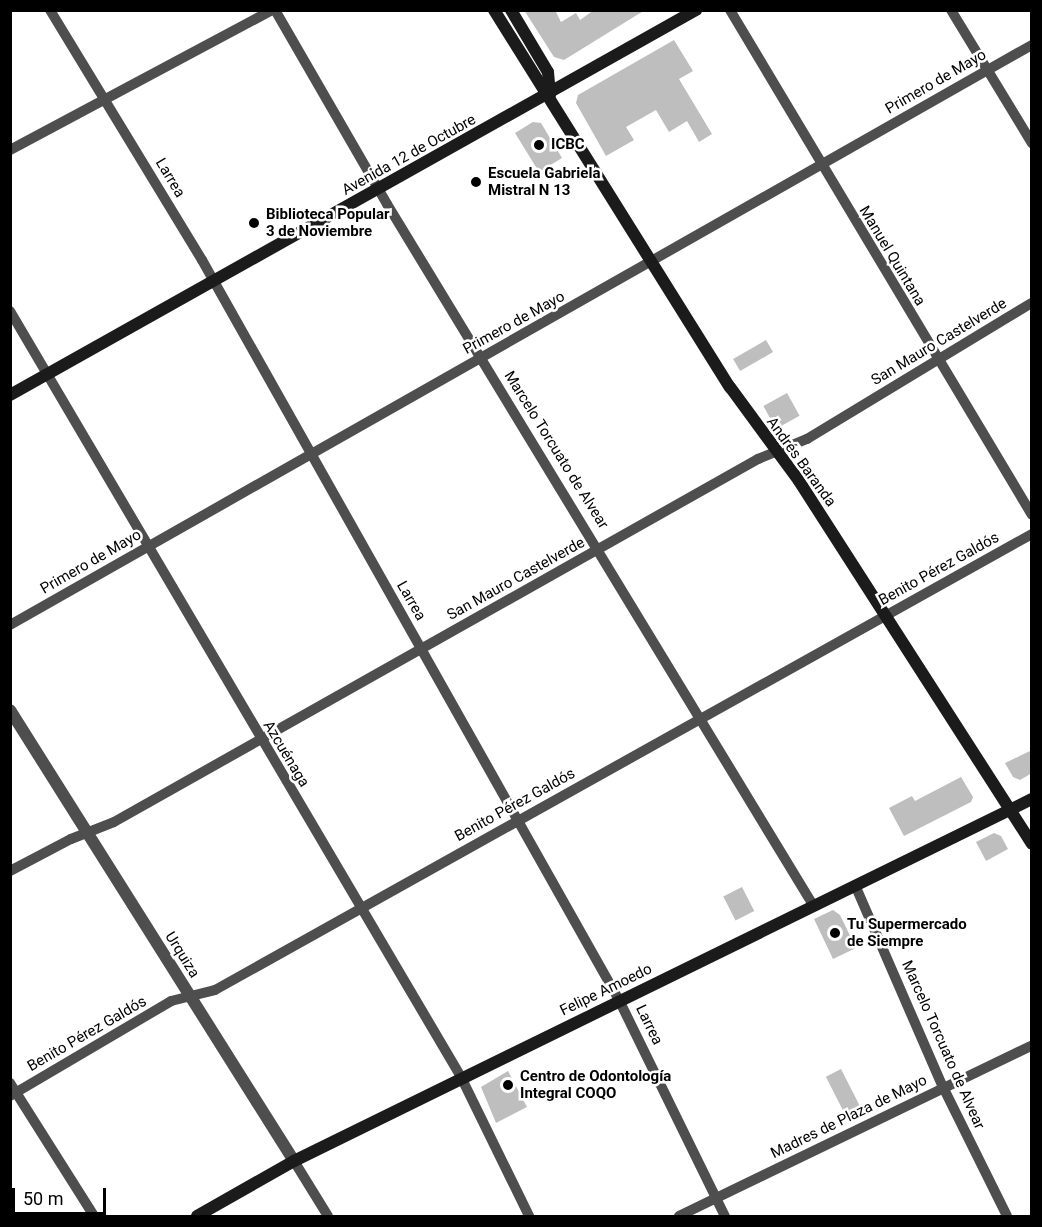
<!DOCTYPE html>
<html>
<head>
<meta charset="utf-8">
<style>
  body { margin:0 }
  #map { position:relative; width:1042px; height:1227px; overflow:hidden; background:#fff; font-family:Roboto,sans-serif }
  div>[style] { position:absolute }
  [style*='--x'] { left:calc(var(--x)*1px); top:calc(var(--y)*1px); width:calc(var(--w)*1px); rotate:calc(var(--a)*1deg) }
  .building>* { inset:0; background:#bebebe; transform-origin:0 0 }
  .minor>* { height:10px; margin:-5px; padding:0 5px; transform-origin:5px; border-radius:5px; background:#4e4e4e }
  .tertiary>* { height:12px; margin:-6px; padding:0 6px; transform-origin:6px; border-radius:6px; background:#4e4e4e }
  .secondary>* { height:12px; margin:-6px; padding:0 6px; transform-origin:6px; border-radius:6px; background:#1b1b1b }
  .dots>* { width:16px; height:16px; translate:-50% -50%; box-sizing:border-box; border:3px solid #fff; border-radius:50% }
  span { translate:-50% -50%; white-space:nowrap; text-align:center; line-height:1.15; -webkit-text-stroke:5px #fff; paint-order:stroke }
  .street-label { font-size:15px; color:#000 }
  .poi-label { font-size:15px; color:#000; font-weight:700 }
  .left { translate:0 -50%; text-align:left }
  .frame { position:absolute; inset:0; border:12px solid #000; pointer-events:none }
  .scale { position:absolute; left:12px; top:1188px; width:94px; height:27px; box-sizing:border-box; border:3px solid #000; border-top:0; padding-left:8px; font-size:18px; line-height:21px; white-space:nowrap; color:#000; -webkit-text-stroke:4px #fff; paint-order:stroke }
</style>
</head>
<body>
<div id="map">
  <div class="building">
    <i style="clip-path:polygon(524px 10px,559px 10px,556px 12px,561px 22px,576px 13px,580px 20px,594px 10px,645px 10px,564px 60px,554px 57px)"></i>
    <i style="clip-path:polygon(674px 40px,693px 71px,679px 79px,712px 134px,699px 142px,687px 121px,669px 132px,656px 110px,626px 127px,634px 140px,606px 156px,576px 103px,578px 95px)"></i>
    <i style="clip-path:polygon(533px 122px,541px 123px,562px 158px,539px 172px,515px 133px)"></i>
    <i style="left:766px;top:340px;width:14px;height:38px;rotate:60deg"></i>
    <i style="left:787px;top:393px;width:26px;height:27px;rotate:61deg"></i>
    <i style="clip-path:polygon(1032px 750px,1032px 773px,1020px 780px,1013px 777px,1005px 763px)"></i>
    <i style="clip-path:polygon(961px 777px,973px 797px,971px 802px,904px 836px,889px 808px,912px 796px,915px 801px)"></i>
    <i style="clip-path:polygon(994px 833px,1001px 836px,1008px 849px,986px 861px,976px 842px)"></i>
    <i style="left:742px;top:887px;width:27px;height:21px;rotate:63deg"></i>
    <i style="clip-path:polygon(833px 910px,840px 915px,856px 948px,833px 959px,814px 919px)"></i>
    <i style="left:841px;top:1069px;width:46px;height:17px;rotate:63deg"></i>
    <i style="clip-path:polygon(508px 1071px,527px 1107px,496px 1123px,481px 1087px)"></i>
  </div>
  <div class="minor">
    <i style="--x:50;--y:10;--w:293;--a:58.7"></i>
    <i style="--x:202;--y:260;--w:849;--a:60.6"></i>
    <i style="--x:619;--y:1000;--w:241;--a:63.9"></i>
    <i style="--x:275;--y:10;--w:224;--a:60"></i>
    <i style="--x:387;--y:204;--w:820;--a:58.71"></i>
    <i style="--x:730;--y:10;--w:588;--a:59.12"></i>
    <i style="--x:951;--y:10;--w:156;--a:58.7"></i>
    <i style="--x:10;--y:150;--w:297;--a:-28.1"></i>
    <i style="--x:10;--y:311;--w:889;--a:59.51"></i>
    <i style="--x:461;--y:1077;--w:155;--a:63.9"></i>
    <i style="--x:10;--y:625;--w:1175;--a:-29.58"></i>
    <i style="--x:10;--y:871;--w:69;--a:-27.7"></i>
    <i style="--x:71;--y:839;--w:46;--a:-21.6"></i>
    <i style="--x:114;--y:822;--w:739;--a:-29.41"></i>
    <i style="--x:758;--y:459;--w:53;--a:-22.2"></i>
    <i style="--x:807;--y:439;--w:263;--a:-31.2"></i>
    <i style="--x:855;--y:885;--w:220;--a:66.5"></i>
    <i style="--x:943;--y:1087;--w:144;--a:63.6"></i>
    <i style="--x:10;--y:1083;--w:157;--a:57.7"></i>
    <i style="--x:10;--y:1096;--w:187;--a:-30.5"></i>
    <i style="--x:171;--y:1001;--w:45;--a:-14"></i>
    <i style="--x:215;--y:990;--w:936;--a:-29.17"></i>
    <i style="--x:294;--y:1161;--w:65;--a:58.3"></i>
    <i style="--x:679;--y:1216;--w:392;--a:-25.8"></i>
  </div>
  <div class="tertiary">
    <i style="--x:10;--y:710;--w:533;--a:57.8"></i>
  </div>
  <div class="secondary">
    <i style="--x:494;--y:10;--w:445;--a:58"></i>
    <i style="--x:730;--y:387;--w:117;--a:53.7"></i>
    <i style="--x:799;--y:481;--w:431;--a:57.3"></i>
    <i style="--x:511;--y:10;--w:72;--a:59.2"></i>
    <i style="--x:548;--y:72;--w:23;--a:85"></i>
    <i style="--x:10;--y:395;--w:787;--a:-29.3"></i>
    <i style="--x:197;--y:1216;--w:112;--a:-29.6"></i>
    <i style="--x:294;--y:1161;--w:822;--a:-26.13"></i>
  </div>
  <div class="dots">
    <i style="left:539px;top:145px;background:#000"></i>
    <i style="left:476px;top:182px;background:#000"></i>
    <i style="left:254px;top:223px;background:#000"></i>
    <i style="left:835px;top:933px;background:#000"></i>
    <i style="left:508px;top:1085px;background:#000"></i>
  </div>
  <div class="street-label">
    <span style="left:936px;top:82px;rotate:-30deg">Primero de Mayo</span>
    <span style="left:409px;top:155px;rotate:-29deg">Avenida 12 de Octubre</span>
    <span style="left:170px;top:178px;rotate:59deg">Larrea</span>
    <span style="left:892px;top:256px;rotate:59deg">Manuel Quintana</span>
    <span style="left:514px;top:323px;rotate:-29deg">Primero de Mayo</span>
    <span style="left:939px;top:342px;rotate:-31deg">San Mauro Castelverde</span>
    <span style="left:556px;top:450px;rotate:58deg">Marcelo Torcuato de Alvear</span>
    <span style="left:801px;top:462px;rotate:54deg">Andrés Baranda</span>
    <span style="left:91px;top:562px;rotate:-30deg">Primero de Mayo</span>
    <span style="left:939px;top:569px;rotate:-29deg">Benito Pérez Galdós</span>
    <span style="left:516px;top:579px;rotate:-29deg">San Mauro Castelverde</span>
    <span style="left:411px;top:601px;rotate:60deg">Larrea</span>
    <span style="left:286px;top:754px;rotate:59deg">Azcuénaga</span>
    <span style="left:515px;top:805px;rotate:-29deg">Benito Pérez Galdós</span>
    <span style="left:182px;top:955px;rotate:58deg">Urquiza</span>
    <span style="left:606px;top:990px;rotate:-26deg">Felipe Amoedo</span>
    <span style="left:649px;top:1025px;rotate:64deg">Larrea</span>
    <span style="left:87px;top:1034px;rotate:-30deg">Benito Pérez Galdós</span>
    <span style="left:943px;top:1045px;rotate:66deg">Marcelo Torcuato de Alvear</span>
    <span style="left:849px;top:1117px;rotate:-26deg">Madres de Plaza de Mayo</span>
  </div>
  <div class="poi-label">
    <span class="left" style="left:551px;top:145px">ICBC</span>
    <span class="left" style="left:488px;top:182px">Escuela Gabriela<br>Mistral N 13</span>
    <span class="left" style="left:266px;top:223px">Biblioteca Popular<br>3 de Noviembre</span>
    <span class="left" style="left:847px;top:933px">Tu Supermercado<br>de Siempre</span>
    <span class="left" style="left:520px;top:1085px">Centro de Odontología<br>Integral COQO</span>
  </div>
  <div class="frame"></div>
  <div class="scale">50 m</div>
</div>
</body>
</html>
